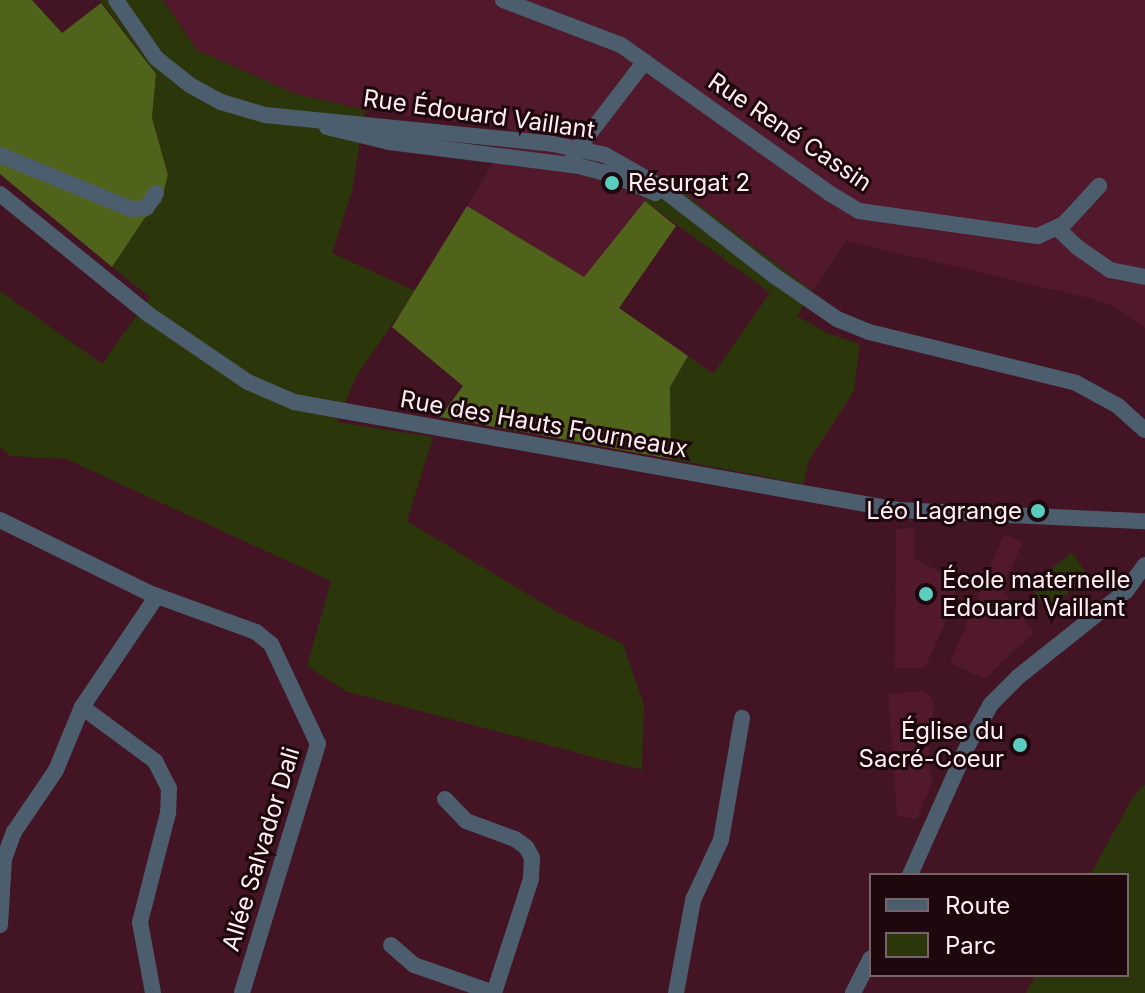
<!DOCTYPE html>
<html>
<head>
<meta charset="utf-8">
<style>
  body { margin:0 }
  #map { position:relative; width:1145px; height:993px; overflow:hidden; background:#431423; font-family:Inter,sans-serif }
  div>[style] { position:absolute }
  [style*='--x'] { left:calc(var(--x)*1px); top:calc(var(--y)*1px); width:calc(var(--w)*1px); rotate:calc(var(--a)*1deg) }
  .built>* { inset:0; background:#51192b }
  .green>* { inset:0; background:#2b360b }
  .forest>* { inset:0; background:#50631b }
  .minor>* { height:16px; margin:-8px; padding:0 8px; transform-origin:8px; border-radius:8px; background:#4c5e6e }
  .dots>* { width:22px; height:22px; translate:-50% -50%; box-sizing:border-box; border:4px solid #1d080e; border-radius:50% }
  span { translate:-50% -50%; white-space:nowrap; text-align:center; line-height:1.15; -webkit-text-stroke:6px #1d080e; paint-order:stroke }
  .street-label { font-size:24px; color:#fceef1 }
  .poi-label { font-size:24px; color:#fceef1 }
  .left { translate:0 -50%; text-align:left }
  .right { translate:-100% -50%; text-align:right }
  .legend { position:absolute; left:869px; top:873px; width:260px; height:104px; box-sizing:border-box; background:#1d080e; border:2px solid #766469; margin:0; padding:10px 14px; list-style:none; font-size:24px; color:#fceef1 }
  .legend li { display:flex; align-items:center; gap:16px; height:40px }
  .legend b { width:40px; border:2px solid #766469 }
</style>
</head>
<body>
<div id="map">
  <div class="built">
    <i style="clip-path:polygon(163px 0,1145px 0,1145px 328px,1115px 307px,1089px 298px,846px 241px,812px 291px,664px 178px,585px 278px,467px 206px,513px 130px,365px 110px,296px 94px,197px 50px)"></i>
    <i style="clip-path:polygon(914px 528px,914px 558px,951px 578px,957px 589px,956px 599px,925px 668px,895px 668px,896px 529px)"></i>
    <i style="clip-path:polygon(1004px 534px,1023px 542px,1002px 589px,1034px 632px,985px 679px,950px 663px)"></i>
    <i style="clip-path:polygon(922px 691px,931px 696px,934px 704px,928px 760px,933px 780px,917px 819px,897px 816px,888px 694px)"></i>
  </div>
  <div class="green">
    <i style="clip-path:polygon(100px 0,163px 0,197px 50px,296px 94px,365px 110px,352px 191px,332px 253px,415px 291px,356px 377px,337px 422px,433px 437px,407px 521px,557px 612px,623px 644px,644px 705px,642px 770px,345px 691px,307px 666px,331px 581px,66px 459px,10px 456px,0 447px,0 291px,102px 364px,150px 297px,112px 267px,144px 219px,161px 202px,168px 175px,152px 118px,156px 74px)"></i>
    <i style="clip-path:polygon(664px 178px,812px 291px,797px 316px,829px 334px,860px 344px,854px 391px,809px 460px,803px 484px,671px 459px,670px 387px,688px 356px,713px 374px,770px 293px,645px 201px)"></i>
    <i style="clip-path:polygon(1072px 552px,1088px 576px,1050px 609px,1046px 609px,1030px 586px)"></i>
    <i style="clip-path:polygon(1145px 784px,1145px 993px,1026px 993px,1036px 975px,1127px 975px,1127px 875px,1090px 875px,1133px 797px)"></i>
  </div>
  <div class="forest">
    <i style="clip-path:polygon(0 0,32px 0,62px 33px,101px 3px,156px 74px,152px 118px,168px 175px,161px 202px,144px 219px,112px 267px,0 174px)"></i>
    <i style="clip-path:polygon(645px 201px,676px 226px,619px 308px,688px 356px,670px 387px,671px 459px,440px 417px,463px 386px,392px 327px,467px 206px,584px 277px)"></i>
  </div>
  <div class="minor">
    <i style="--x:116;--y:0;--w:70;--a:55.4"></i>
    <i style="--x:156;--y:58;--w:43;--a:38.5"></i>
    <i style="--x:190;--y:85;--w:35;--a:29"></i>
    <i style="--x:221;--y:102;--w:46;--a:16.5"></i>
    <i style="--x:265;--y:115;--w:289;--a:5.7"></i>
    <i style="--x:553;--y:144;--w:53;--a:11.9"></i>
    <i style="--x:605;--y:155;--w:59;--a:29.6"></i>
    <i style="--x:656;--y:184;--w:152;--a:37.8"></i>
    <i style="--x:776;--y:277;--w:74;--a:34.5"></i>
    <i style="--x:837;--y:319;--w:35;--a:22"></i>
    <i style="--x:869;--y:332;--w:213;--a:13.8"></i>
    <i style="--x:1076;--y:383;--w:48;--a:28.7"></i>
    <i style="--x:1118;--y:406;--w:36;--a:42"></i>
    <i style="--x:503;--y:0;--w:126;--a:20.9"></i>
    <i style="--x:621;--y:45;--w:255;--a:35.4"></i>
    <i style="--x:829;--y:193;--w:35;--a:31"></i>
    <i style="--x:859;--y:211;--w:181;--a:8"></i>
    <i style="--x:1038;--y:236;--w:29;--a:-25"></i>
    <i style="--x:1064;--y:224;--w:52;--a:-47.4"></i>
    <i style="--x:327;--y:127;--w:64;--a:13.6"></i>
    <i style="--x:389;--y:142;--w:192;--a:7.2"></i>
    <i style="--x:579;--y:166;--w:35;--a:15"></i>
    <i style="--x:613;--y:175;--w:46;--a:23.2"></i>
    <i style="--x:0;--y:155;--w:142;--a:22.4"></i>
    <i style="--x:131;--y:209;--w:15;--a:-4"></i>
    <i style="--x:146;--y:208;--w:18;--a:-56"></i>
    <i style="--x:573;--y:155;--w:118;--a:-52.5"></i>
    <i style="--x:0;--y:194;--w:191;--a:39"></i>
    <i style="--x:148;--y:314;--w:121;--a:34.2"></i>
    <i style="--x:248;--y:382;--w:50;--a:23.5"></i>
    <i style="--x:294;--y:402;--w:615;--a:10.12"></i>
    <i style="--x:899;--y:510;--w:246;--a:2.6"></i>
    <i style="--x:1058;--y:229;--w:26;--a:43"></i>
    <i style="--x:1077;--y:247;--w:40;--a:34.9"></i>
    <i style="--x:1110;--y:270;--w:36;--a:11"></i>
    <i style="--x:0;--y:520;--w:166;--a:26.1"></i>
    <i style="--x:149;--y:593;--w:114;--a:20"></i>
    <i style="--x:256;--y:632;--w:19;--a:39"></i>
    <i style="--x:271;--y:644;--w:110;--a:64.8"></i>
    <i style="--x:318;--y:744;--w:260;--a:107"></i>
    <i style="--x:82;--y:707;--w:91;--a:36.5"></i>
    <i style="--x:155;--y:761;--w:30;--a:63"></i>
    <i style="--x:169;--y:788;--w:25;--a:92"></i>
    <i style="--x:168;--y:813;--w:113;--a:104.4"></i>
    <i style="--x:140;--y:922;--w:72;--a:79.6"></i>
    <i style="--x:445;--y:799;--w:30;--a:46"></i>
    <i style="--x:466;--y:821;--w:52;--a:20.2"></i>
    <i style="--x:515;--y:839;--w:14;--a:36"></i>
    <i style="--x:526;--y:847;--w:13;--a:61"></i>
    <i style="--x:532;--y:858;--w:21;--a:93"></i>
    <i style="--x:531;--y:879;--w:120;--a:108"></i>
    <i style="--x:910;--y:875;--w:142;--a:-66"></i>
    <i style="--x:968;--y:745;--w:47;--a:-60.7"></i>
    <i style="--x:991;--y:704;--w:38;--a:-45"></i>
    <i style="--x:1018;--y:677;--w:138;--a:-38.5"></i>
    <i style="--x:1126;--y:591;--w:32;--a:-54"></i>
    <i style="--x:0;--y:925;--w:66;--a:-86.5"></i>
    <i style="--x:4;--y:859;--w:29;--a:-70"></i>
    <i style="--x:14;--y:832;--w:75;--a:-55.9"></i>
    <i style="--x:56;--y:770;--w:68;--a:-67.6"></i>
    <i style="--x:82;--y:707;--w:134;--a:-56"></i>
    <i style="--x:391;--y:945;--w:30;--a:41"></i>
    <i style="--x:414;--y:965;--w:85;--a:19.3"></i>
    <i style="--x:676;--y:993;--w:95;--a:-79.6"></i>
    <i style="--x:693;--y:900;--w:66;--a:-65"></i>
    <i style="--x:721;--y:840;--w:124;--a:-80.2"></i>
    <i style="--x:853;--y:993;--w:39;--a:-63"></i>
  </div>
  <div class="dots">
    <i style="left:612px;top:183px;background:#59cebe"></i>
    <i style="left:1038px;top:511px;background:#59cebe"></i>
    <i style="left:926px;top:594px;background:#59cebe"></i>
    <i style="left:1020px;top:745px;background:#59cebe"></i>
  </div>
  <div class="street-label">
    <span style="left:479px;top:114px;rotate:8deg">Rue Édouard Vaillant</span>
    <span style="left:790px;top:132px;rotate:34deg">Rue René Cassin</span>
    <span style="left:544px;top:424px;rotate:10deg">Rue des Hauts Fourneaux</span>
    <span style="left:261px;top:849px;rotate:-73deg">Allée Salvador Dali</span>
  </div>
  <div class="poi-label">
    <span class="left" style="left:628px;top:183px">Résurgat 2</span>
    <span class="right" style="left:1022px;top:511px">Léo Lagrange</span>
    <span class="left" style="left:942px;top:594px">École maternelle<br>Edouard Vaillant</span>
    <span class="right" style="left:1004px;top:745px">Église du<br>Sacré-Coeur</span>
  </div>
  <ul class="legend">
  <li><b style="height:10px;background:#4c5e6e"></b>Route</li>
  <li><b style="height:22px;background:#2b360b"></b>Parc</li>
  </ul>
</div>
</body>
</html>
